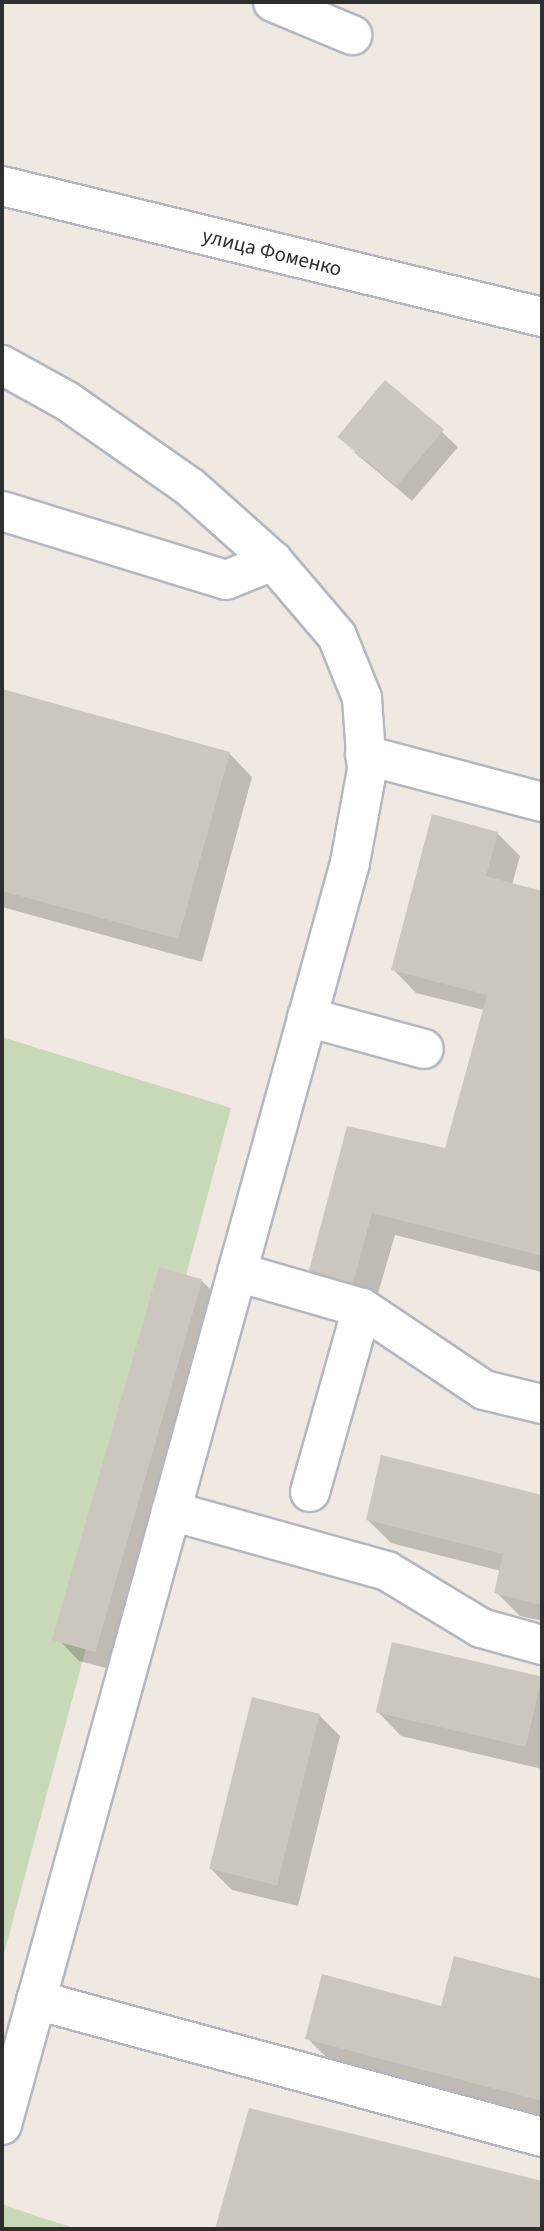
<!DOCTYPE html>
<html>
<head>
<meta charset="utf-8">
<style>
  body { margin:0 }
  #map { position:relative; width:544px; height:2231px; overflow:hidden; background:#efe9e1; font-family:"Source Sans 3",sans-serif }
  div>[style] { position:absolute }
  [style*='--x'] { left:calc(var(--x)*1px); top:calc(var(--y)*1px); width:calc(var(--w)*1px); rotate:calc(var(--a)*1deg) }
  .cemetery>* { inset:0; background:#c8d9b8 }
  .shadow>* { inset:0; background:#0003 }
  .building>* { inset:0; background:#cbc7bf; transform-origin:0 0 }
  .roads { filter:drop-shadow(2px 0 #b4b7c1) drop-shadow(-2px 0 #b4b7c1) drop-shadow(0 2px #b4b7c1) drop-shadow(0 -2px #b4b7c1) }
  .minor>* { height:38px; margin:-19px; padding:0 19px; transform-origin:19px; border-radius:19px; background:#fff }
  span { translate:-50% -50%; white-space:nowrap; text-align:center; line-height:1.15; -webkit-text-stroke:7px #fff; paint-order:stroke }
  .street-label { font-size:21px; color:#2e2e2e }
  .frame { position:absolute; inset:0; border:4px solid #2e2e2e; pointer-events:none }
</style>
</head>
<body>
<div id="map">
  <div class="cemetery">
    <i style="clip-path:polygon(2px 1037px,231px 1108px,2px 1961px)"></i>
    <i style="clip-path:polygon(2px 2204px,39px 2217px,78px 2229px,2px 2229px)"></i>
  </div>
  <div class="shadow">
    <i style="clip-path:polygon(442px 432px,458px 447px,412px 501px,354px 452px)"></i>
    <i style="clip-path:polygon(2px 691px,229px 753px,252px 777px,202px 962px,2px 907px)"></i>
    <i style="clip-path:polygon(497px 833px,520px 856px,512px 885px,542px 893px,542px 1272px,395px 1235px,375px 1304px,334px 1293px,311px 1270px,349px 1128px,446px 1150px,484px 1010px,416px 993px,393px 969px)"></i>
    <i style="clip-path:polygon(201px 1280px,222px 1301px,121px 1672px,79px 1661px,59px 1640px)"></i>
    <i style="clip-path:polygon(383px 1458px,542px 1497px,542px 1621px,520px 1616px,496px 1592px,501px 1571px,391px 1543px,368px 1520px)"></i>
    <i style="clip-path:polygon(394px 1644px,542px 1680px,542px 1769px,401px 1736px,378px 1712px)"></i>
    <i style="clip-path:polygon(319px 1715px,340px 1736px,298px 1906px,232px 1890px,211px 1869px)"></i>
    <i style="clip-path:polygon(455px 1958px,542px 1981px,542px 2118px,331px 2062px,307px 2038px,443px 2008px)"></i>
    <i style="clip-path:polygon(250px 2110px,542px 2183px,542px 2229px,217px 2229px)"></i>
  </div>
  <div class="building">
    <i style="left:385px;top:380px;width:77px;height:74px;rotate:40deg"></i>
    <i style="clip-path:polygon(2px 689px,230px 752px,178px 939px,2px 891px)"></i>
    <i style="clip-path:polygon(432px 814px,498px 832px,486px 876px,542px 891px,542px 1256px,372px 1213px,353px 1283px,309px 1270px,347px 1126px,445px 1148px,487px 995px,391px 970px)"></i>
    <i style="left:159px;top:1267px;width:45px;height:388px;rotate:16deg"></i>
    <i style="clip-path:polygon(381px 1455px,542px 1495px,542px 1605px,494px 1593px,503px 1554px,366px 1520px)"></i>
    <i style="left:392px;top:1642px;width:154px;height:72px;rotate:13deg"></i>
    <i style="left:252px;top:1697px;width:70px;height:177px;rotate:14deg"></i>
    <i style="clip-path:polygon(454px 1956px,542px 1979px,542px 2101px,305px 2039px,322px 1974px,441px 2006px)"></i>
    <i style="clip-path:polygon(249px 2108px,542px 2181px,542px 2229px,215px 2229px)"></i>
  </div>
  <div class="roads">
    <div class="minor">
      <i style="--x:273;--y:2;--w:86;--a:22.7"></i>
      <i style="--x:2;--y:186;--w:556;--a:13.64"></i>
      <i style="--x:2;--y:365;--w:74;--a:29"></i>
      <i style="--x:67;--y:401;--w:150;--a:35"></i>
      <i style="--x:190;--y:487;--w:111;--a:41.7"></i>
      <i style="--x:273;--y:561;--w:99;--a:49.5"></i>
      <i style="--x:337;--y:636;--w:67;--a:68"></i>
      <i style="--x:362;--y:698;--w:72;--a:86"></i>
      <i style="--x:367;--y:770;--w:95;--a:100.4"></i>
      <i style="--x:350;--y:863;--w:1309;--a:105.42"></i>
      <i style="--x:2;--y:511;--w:234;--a:17.1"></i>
      <i style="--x:226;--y:580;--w:51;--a:-22"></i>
      <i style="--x:365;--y:755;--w:183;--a:14.9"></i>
      <i style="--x:307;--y:1017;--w:121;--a:15.3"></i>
      <i style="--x:237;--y:1272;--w:130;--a:16.1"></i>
      <i style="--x:362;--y:1308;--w:147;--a:33.9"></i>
      <i style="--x:484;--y:1390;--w:60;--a:13.6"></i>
      <i style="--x:310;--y:1492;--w:191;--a:-74.2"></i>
      <i style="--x:171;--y:1511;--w:224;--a:15.5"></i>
      <i style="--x:387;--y:1571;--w:110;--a:31.2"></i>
      <i style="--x:481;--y:1628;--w:63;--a:15.6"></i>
      <i style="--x:36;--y:2000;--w:524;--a:15.15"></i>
    </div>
  </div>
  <div class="street-label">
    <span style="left:272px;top:252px;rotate:14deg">улица Фоменко</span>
  </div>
  <div class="frame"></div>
</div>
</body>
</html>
